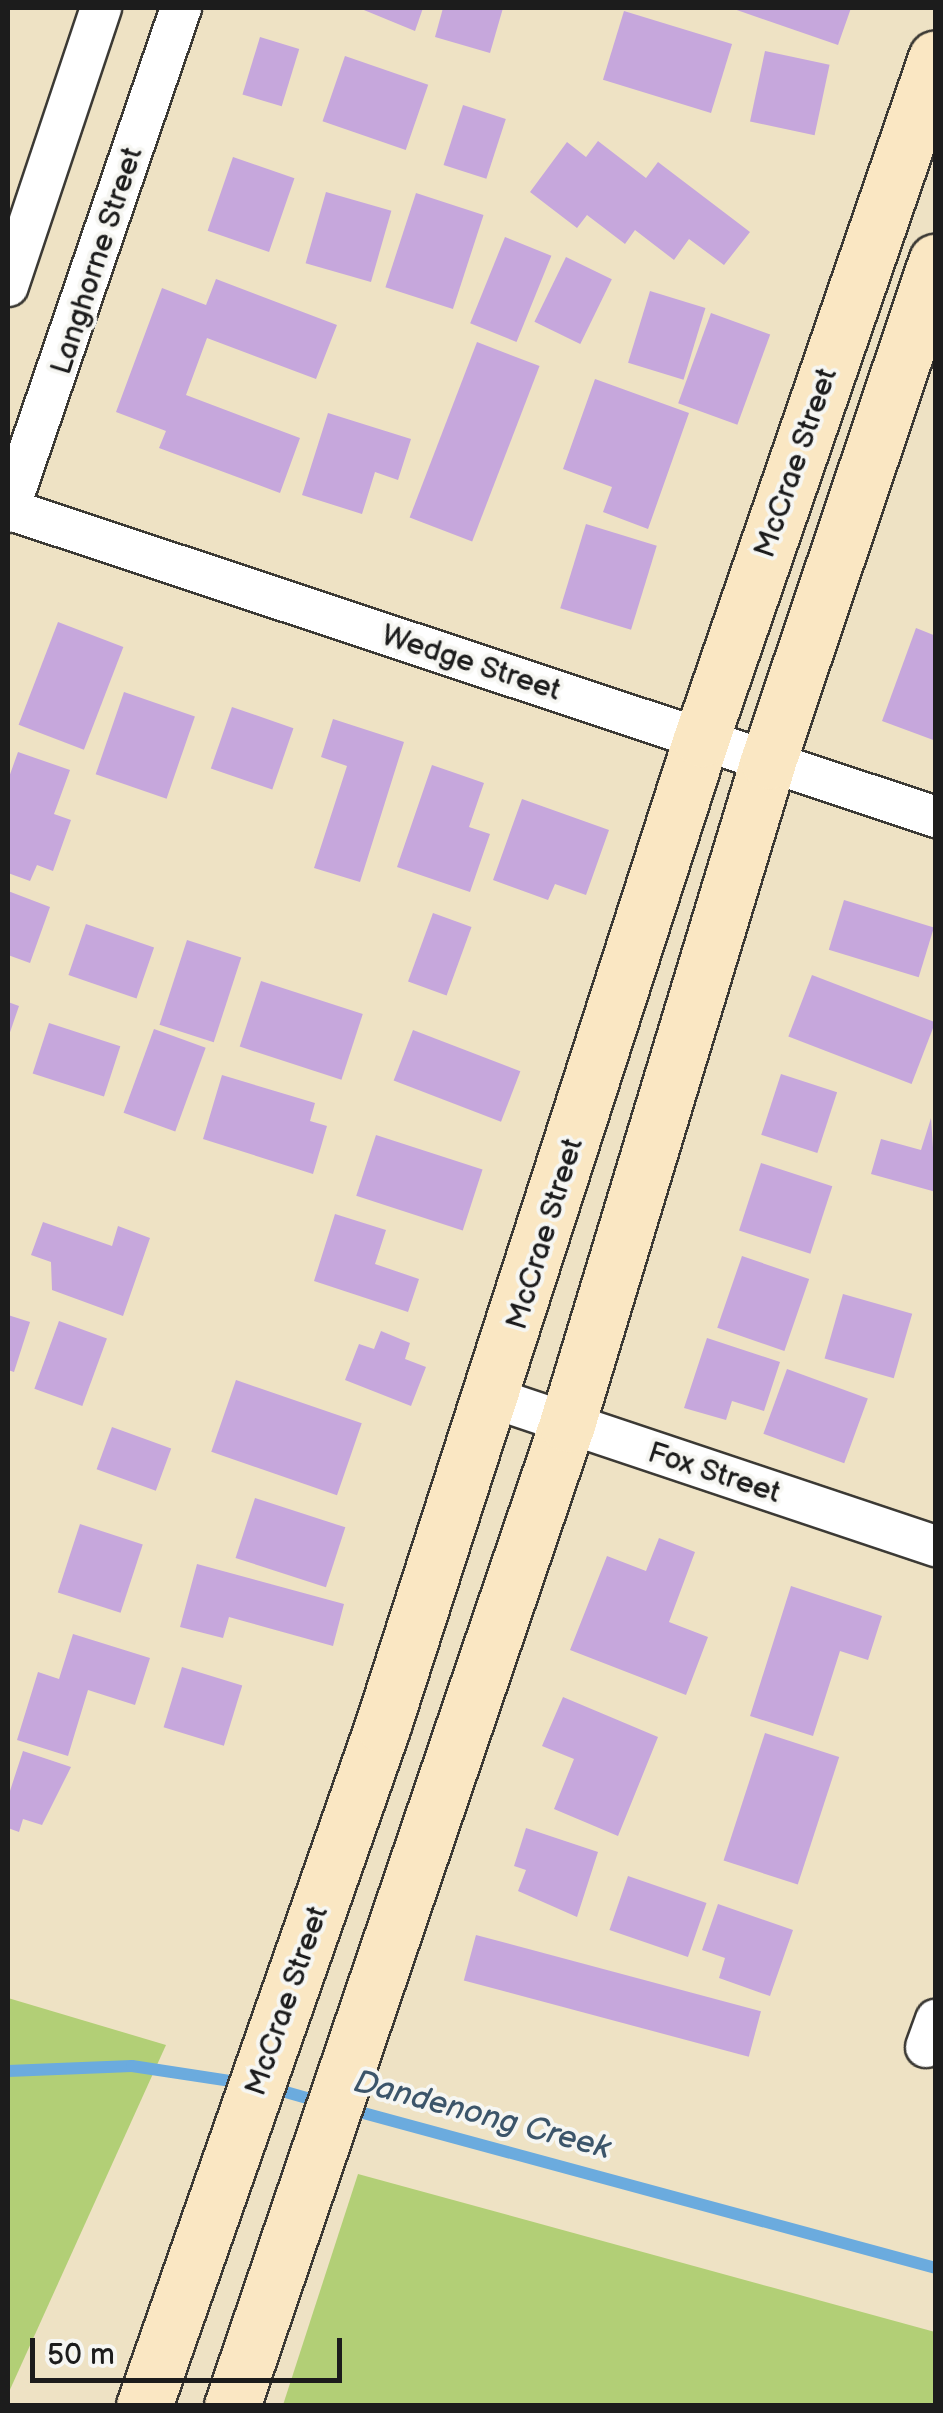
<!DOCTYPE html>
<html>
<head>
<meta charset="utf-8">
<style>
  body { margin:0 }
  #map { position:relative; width:943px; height:2413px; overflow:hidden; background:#eee2c4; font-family:"Balsamiq Sans",sans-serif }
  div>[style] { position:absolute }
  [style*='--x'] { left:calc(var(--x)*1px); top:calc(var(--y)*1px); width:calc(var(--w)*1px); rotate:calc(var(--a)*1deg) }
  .green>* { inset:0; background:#b2cf76 }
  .stream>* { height:12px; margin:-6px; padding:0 6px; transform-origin:6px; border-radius:6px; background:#6babde }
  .building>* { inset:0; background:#c6a7dc; transform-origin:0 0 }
  .roads { filter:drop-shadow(2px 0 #3c3a35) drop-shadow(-2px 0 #3c3a35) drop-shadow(0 2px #3c3a35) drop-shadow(0 -2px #3c3a35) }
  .minor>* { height:40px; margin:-20px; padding:0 20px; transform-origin:20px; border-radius:20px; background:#fff }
  .secondary>* { height:55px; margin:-27.5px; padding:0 27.5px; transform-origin:27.5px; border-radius:27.5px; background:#fae7c3 }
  span { translate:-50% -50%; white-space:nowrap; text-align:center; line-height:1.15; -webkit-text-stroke:8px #f6f6f2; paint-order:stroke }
  .street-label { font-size:30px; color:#1c1c1c }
  .water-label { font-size:32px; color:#3c556a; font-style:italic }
  .frame { position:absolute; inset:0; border:10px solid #1c1c1c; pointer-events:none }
  .scale { position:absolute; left:30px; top:2338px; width:312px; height:45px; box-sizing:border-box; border:5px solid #1c1c1c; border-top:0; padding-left:12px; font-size:30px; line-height:35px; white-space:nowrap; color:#1c1c1c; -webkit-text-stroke:8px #f6f6f2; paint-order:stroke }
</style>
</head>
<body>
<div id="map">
  <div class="green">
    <i style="clip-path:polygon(8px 1998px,166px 2045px,8px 2394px)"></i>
    <i style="clip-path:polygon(358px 2174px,935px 2332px,935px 2405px,283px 2405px)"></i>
  </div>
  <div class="stream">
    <i style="--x:8;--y:2071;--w:124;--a:-2.3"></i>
    <i style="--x:132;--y:2066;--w:112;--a:8.7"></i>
    <i style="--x:268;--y:2087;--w:55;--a:15.8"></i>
    <i style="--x:345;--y:2108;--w:612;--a:15.15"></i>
  </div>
  <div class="building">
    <i style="clip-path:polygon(359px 8px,423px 8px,415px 31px)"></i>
    <i style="clip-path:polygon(443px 8px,503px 8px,490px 53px,435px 37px)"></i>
    <i style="clip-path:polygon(731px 8px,851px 8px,838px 45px)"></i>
    <i style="left:624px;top:11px;width:113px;height:72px;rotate:17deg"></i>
    <i style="left:260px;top:37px;width:41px;height:60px;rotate:17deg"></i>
    <i style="left:765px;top:51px;width:66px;height:72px;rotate:12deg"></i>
    <i style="left:345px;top:56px;width:88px;height:69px;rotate:19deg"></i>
    <i style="left:463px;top:105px;width:45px;height:63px;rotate:18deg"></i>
    <i style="clip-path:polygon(598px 141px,646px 178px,658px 162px,750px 232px,724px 265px,689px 239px,674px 260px,635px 230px,625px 244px,587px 215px,577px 228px,530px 192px,567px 142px,586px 157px)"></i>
    <i style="left:233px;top:157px;width:65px;height:78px;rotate:19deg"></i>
    <i style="left:326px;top:192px;width:68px;height:74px;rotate:16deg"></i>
    <i style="left:416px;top:193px;width:71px;height:99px;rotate:18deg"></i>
    <i style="left:505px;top:237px;width:50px;height:93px;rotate:22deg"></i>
    <i style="left:566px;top:257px;width:51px;height:72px;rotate:26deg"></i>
    <i style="clip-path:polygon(216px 279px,337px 325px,316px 379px,207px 338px,186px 395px,300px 438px,280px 493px,159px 448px,166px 431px,116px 412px,162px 288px,206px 305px)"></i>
    <i style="left:650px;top:291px;width:58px;height:75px;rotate:17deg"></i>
    <i style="left:711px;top:313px;width:63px;height:96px;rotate:20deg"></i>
    <i style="left:477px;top:342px;width:67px;height:188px;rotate:21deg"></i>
    <i style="clip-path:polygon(595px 379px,689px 413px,648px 529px,603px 512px,612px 487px,563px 469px)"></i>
    <i style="clip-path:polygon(328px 413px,411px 439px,398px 480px,375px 472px,362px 514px,302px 495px)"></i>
    <i style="left:586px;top:524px;width:74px;height:88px;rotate:17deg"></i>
    <i style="left:58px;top:622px;width:70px;height:110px;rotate:21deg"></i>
    <i style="clip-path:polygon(916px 628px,936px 636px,936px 741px,882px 721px)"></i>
    <i style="left:124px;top:692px;width:75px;height:87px;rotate:19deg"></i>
    <i style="left:232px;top:707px;width:65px;height:65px;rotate:19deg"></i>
    <i style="clip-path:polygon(333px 719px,404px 742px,360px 882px,314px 868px,347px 766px,321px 757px)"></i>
    <i style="clip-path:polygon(18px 752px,70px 770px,54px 814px,71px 820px,53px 871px,37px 865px,30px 881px,8px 873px,8px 780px)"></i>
    <i style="clip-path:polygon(432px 765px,484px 783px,469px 827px,490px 834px,470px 892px,397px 867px)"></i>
    <i style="clip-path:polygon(522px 799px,609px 830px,586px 895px,555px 884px,548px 900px,493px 880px)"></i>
    <i style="clip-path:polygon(8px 891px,50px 907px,30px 963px,8px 955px)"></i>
    <i style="left:844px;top:900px;width:94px;height:52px;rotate:17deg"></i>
    <i style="left:433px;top:913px;width:41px;height:73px;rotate:20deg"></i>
    <i style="left:86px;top:924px;width:72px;height:54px;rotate:19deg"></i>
    <i style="left:187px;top:940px;width:57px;height:89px;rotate:18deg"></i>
    <i style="left:812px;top:975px;width:132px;height:66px;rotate:21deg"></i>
    <i style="left:261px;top:981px;width:107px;height:69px;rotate:18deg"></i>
    <i style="clip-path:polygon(8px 1002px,19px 1006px,8px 1038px)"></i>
    <i style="left:49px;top:1023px;width:75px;height:53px;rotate:18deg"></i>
    <i style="left:154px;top:1029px;width:55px;height:89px;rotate:20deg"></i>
    <i style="left:413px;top:1030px;width:115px;height:54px;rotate:21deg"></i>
    <i style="left:781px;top:1074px;width:59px;height:64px;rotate:18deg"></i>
    <i style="clip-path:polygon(222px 1075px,315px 1103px,310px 1121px,327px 1126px,313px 1174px,203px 1139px)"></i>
    <i style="clip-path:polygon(931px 1118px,936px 1192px,871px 1174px,881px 1139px,921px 1150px)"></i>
    <i style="left:376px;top:1135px;width:112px;height:64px;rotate:18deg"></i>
    <i style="left:761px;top:1163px;width:75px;height:71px;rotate:18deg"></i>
    <i style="clip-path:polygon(335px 1214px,386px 1230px,375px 1264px,419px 1279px,408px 1312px,314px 1281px)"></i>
    <i style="clip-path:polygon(43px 1222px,112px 1246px,118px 1226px,150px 1238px,123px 1316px,52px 1290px,51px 1262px,31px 1255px)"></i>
    <i style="left:742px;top:1256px;width:71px;height:76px;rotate:19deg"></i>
    <i style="left:843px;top:1294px;width:72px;height:67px;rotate:16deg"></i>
    <i style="clip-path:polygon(8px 1315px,30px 1322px,14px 1372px,8px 1370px)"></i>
    <i style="left:59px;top:1321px;width:51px;height:72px;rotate:20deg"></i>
    <i style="clip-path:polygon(381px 1331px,410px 1343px,405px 1359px,426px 1367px,411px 1406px,345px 1380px,359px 1344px,374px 1349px)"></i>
    <i style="clip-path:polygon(707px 1338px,780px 1362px,764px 1411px,732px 1401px,726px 1420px,684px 1408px)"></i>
    <i style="left:787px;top:1369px;width:86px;height:69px;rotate:20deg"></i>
    <i style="left:236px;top:1380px;width:133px;height:76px;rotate:19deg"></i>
    <i style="left:112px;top:1427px;width:63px;height:45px;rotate:20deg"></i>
    <i style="left:255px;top:1498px;width:95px;height:63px;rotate:18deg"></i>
    <i style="left:80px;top:1524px;width:66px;height:72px;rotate:18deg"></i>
    <i style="clip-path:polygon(659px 1538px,695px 1552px,669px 1622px,708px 1637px,686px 1695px,570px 1650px,607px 1556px,646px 1571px)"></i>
    <i style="clip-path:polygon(197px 1564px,344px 1604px,333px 1646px,229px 1617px,223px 1638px,180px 1627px)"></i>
    <i style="clip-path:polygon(791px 1586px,882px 1616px,868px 1660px,840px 1651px,813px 1736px,750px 1716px)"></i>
    <i style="clip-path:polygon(73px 1634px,150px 1658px,135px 1705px,88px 1690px,68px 1756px,17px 1740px,38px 1672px,59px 1679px)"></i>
    <i style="left:182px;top:1667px;width:63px;height:63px;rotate:17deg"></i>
    <i style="clip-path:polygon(563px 1697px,658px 1737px,618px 1836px,554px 1809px,574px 1759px,542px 1746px)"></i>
    <i style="left:765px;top:1733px;width:78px;height:134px;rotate:18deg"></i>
    <i style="clip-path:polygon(23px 1751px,71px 1767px,42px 1825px,23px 1819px,19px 1832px,8px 1828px,8px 1797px)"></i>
    <i style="clip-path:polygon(526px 1828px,598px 1852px,577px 1917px,518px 1891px,526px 1870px,514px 1866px)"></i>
    <i style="left:628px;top:1876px;width:83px;height:57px;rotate:19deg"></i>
    <i style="clip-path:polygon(718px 1904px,793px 1930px,770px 1996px,719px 1978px,725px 1958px,702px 1950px)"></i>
    <i style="left:476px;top:1935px;width:295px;height:47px;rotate:15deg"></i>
  </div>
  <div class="roads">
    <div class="minor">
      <i style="--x:8;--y:286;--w:293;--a:-71.5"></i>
      <i style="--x:8;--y:509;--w:978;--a:18.36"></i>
      <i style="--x:8;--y:512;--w:533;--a:-71.06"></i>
      <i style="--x:493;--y:1398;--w:467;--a:18.5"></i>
      <i style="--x:926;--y:2047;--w:29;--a:-70"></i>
    </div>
    <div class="secondary">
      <i style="--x:144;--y:2406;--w:722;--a:-70.66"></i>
      <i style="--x:383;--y:1725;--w:1036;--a:-72.12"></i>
      <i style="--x:701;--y:739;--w:720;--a:-70.96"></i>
      <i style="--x:232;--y:2406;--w:1038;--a:-71.16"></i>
      <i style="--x:567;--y:1424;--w:693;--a:-73.13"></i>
      <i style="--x:768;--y:761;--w:527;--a:-71.39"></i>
    </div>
  </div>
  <div class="street-label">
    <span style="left:97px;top:261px;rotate:-72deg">Langhorne Street</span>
    <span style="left:796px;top:463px;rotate:-71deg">McCrae Street</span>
    <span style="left:471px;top:663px;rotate:18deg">Wedge Street</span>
    <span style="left:545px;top:1234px;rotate:-73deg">McCrae Street</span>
    <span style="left:714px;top:1473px;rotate:18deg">Fox Street</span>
    <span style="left:287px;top:2001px;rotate:-71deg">McCrae Street</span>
  </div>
  <div class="water-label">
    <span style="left:482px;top:2116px;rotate:15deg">Dandenong Creek</span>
  </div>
  <div class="frame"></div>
  <div class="scale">50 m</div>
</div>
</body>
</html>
